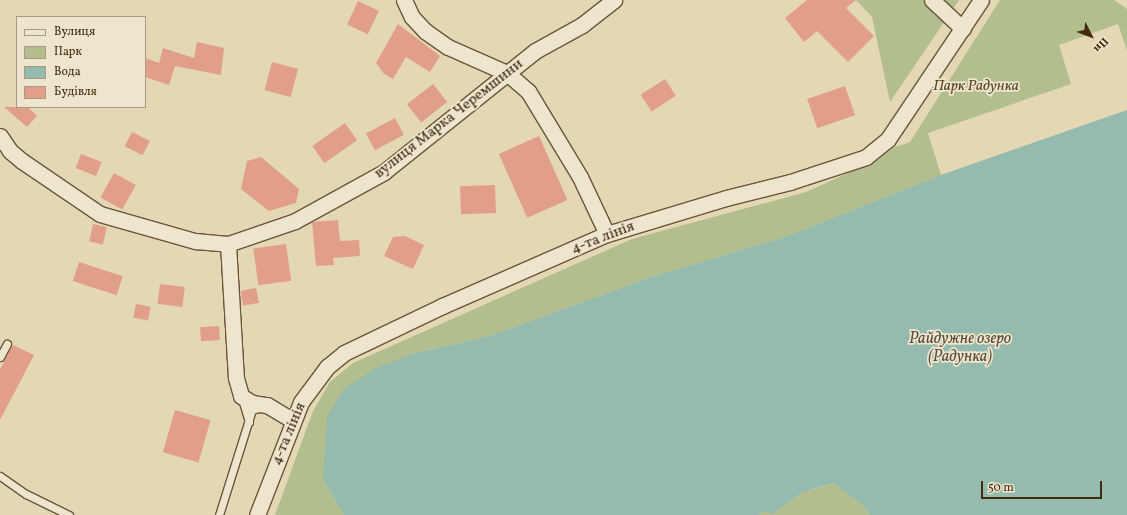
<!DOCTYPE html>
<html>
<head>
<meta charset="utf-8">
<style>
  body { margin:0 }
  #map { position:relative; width:1127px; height:515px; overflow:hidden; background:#e4d7b4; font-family:Vollkorn,serif }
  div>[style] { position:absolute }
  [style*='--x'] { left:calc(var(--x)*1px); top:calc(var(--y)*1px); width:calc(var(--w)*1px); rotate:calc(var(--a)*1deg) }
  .green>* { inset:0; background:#b3be8e }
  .water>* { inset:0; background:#95baae }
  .building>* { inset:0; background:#e19f8a; transform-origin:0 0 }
  .roads { filter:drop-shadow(1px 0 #6b5439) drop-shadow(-1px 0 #6b5439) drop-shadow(0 1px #6b5439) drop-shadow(0 -1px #6b5439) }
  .service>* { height:7px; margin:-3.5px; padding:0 3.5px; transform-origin:3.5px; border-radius:3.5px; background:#ede5ce }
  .minor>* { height:15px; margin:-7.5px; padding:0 7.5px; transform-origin:7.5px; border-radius:7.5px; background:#ede5ce }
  span { translate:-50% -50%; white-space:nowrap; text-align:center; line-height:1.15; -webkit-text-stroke:3.5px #ede5ce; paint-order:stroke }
  .park-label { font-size:15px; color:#594729; font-style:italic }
  .street-label { font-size:15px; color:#432910 }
  .water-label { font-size:16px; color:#584d38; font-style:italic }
  .legend { position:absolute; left:16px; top:16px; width:130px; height:92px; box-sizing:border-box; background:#ede5ce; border:1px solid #a99a82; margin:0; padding:5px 7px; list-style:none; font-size:12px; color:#432910 }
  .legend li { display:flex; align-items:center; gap:8px; height:20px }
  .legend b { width:20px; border:1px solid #a99a82 }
  .north { position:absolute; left:1071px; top:16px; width:40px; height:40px; -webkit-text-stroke:3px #ede5ce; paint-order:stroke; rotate:132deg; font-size:11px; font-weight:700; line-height:16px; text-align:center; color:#432910 }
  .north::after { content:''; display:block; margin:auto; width:14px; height:18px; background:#432910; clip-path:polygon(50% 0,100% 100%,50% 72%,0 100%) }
  .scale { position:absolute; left:981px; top:481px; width:121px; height:18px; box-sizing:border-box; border:2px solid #432910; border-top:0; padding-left:5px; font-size:12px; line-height:14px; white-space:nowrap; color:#432910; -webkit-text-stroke:3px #ede5ce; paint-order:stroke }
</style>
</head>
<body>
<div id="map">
  <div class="green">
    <i style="clip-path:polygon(856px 0,959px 0,890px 102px,872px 17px)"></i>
    <i style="clip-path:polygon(1000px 0,1114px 0,1127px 9px,1127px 50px,1118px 24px,1059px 45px,1071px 84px,928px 133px,941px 175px,785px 237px,651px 277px,492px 335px,412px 354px,323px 480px,344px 515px,275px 515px,313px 411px,330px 382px,353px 363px,632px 239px,806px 192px,879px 159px,893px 148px,910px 142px)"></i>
    <i style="clip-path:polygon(834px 483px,863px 505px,870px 515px,759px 515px,763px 511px,773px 514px,801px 493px)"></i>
  </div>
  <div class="water">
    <i style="clip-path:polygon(1127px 110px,1127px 515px,870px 515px,863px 505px,833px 483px,801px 493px,773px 514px,763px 511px,759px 515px,344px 515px,323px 480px,327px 417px,343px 390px,374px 369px,412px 354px,492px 335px,651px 277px,785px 237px,941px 175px)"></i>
  </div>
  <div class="building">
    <i style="clip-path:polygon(807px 0,856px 0,846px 8px,874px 36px,848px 62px,817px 31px,804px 42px,785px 18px)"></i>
    <i style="left:358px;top:1px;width:23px;height:26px;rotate:25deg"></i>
    <i style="clip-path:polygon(398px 24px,440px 56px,430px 72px,406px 57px,393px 79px,384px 74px,376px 63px)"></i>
    <i style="clip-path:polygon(197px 42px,224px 48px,221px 75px,175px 66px,169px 85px,145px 77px,145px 58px,159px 63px,163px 48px,194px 58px)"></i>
    <i style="left:272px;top:62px;width:27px;height:29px;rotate:15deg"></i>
    <i style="left:665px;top:79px;width:20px;height:29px;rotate:57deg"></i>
    <i style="left:433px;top:84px;width:23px;height:33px;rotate:52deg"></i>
    <i style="left:845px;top:86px;width:31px;height:40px;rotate:71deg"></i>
    <i style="clip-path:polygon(4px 107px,28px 107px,37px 116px,27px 127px)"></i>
    <i style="left:395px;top:118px;width:19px;height:33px;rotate:62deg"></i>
    <i style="left:345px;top:123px;width:21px;height:40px;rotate:55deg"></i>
    <i style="left:132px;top:132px;width:20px;height:16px;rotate:27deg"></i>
    <i style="left:539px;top:136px;width:70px;height:44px;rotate:66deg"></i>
    <i style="left:81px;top:154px;width:22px;height:15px;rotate:21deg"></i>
    <i style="clip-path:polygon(261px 157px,299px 189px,296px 203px,269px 211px,241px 189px,247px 161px)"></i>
    <i style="left:114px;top:173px;width:25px;height:28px;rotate:29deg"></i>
    <i style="left:495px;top:185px;width:28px;height:35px;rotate:88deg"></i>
    <i style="clip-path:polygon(338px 220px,340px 241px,359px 240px,360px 256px,333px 258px,334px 265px,316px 266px,312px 222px)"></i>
    <i style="left:93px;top:224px;width:14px;height:18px;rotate:12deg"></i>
    <i style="clip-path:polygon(405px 236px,424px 245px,413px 269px,384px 256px,393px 237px)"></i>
    <i style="left:286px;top:244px;width:37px;height:33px;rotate:82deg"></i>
    <i style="left:79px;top:262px;width:46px;height:20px;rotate:18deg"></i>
    <i style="left:160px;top:284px;width:25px;height:20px;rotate:7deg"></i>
    <i style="left:256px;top:288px;width:15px;height:16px;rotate:79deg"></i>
    <i style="left:136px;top:304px;width:15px;height:14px;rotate:11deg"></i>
    <i style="left:219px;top:326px;width:14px;height:19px;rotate:86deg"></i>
    <i style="clip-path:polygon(13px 345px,34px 355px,0 420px,0 369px)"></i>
    <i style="left:175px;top:410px;width:37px;height:44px;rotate:16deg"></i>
  </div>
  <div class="roads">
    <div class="service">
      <i style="--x:0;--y:357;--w:15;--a:-62"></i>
      <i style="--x:242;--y:399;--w:24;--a:73"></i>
      <i style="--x:0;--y:476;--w:32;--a:35"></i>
      <i style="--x:26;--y:494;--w:48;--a:26"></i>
      <i style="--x:219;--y:515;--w:110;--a:-72.6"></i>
      <i style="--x:252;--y:410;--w:7;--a:-16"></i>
    </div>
    <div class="minor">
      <i style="--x:404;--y:0;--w:19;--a:65"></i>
      <i style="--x:412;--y:17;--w:19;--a:47"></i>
      <i style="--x:425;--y:31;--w:28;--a:35"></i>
      <i style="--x:448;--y:47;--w:64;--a:23.8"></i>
      <i style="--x:507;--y:73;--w:28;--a:41"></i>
      <i style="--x:528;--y:91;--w:100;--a:58.8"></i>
      <i style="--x:580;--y:177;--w:63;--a:64.7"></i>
      <i style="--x:932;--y:0;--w:42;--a:43.1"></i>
      <i style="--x:0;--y:136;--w:18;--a:56"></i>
      <i style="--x:10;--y:151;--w:16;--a:40"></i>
      <i style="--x:22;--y:161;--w:94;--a:34.2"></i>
      <i style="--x:100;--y:214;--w:99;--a:15.9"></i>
      <i style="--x:195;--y:241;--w:33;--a:5"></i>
      <i style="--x:228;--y:244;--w:71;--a:-18.9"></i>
      <i style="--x:295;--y:221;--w:102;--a:-28.8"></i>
      <i style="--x:384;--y:172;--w:193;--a:-38.7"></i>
      <i style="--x:535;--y:51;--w:54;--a:-29"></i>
      <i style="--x:582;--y:25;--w:41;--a:-38"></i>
      <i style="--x:228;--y:244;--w:134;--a:86.6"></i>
      <i style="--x:236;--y:378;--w:19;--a:74"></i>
      <i style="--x:241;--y:396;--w:13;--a:32"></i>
      <i style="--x:252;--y:403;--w:15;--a:8"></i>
      <i style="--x:267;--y:405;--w:29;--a:31"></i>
      <i style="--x:257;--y:515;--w:121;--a:-68.7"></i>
      <i style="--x:301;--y:402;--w:44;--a:-53.4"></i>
      <i style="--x:327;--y:367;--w:22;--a:-39"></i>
      <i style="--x:344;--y:353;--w:109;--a:-25.6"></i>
      <i style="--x:442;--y:306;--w:180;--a:-23.6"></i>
      <i style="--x:607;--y:234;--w:124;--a:-16.8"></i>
      <i style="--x:726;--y:198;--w:66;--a:-14"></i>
      <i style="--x:790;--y:182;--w:80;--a:-18.2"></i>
      <i style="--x:866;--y:157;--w:28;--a:-39"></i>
      <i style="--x:888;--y:139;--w:167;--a:-56.2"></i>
    </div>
  </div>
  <div class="park-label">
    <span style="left:976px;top:87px">Парк Радунка</span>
  </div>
  <div class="street-label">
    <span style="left:449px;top:119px;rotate:-38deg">вулиця Марка Черемшини</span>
    <span style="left:603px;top:238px;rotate:-21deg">4-та лінія</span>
    <span style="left:289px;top:434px;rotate:-67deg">4-та лінія</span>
  </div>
  <div class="water-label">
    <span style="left:960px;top:348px">Райдужне озеро<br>(Радунка)</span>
  </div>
  <ul class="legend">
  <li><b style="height:5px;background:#ede5ce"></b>Вулиця</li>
  <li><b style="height:11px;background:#b3be8e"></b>Парк</li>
  <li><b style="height:11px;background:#95baae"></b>Вода</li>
  <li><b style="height:11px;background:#e19f8a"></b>Будівля</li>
  </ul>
  <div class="north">Пн</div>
  <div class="scale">50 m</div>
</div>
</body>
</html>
